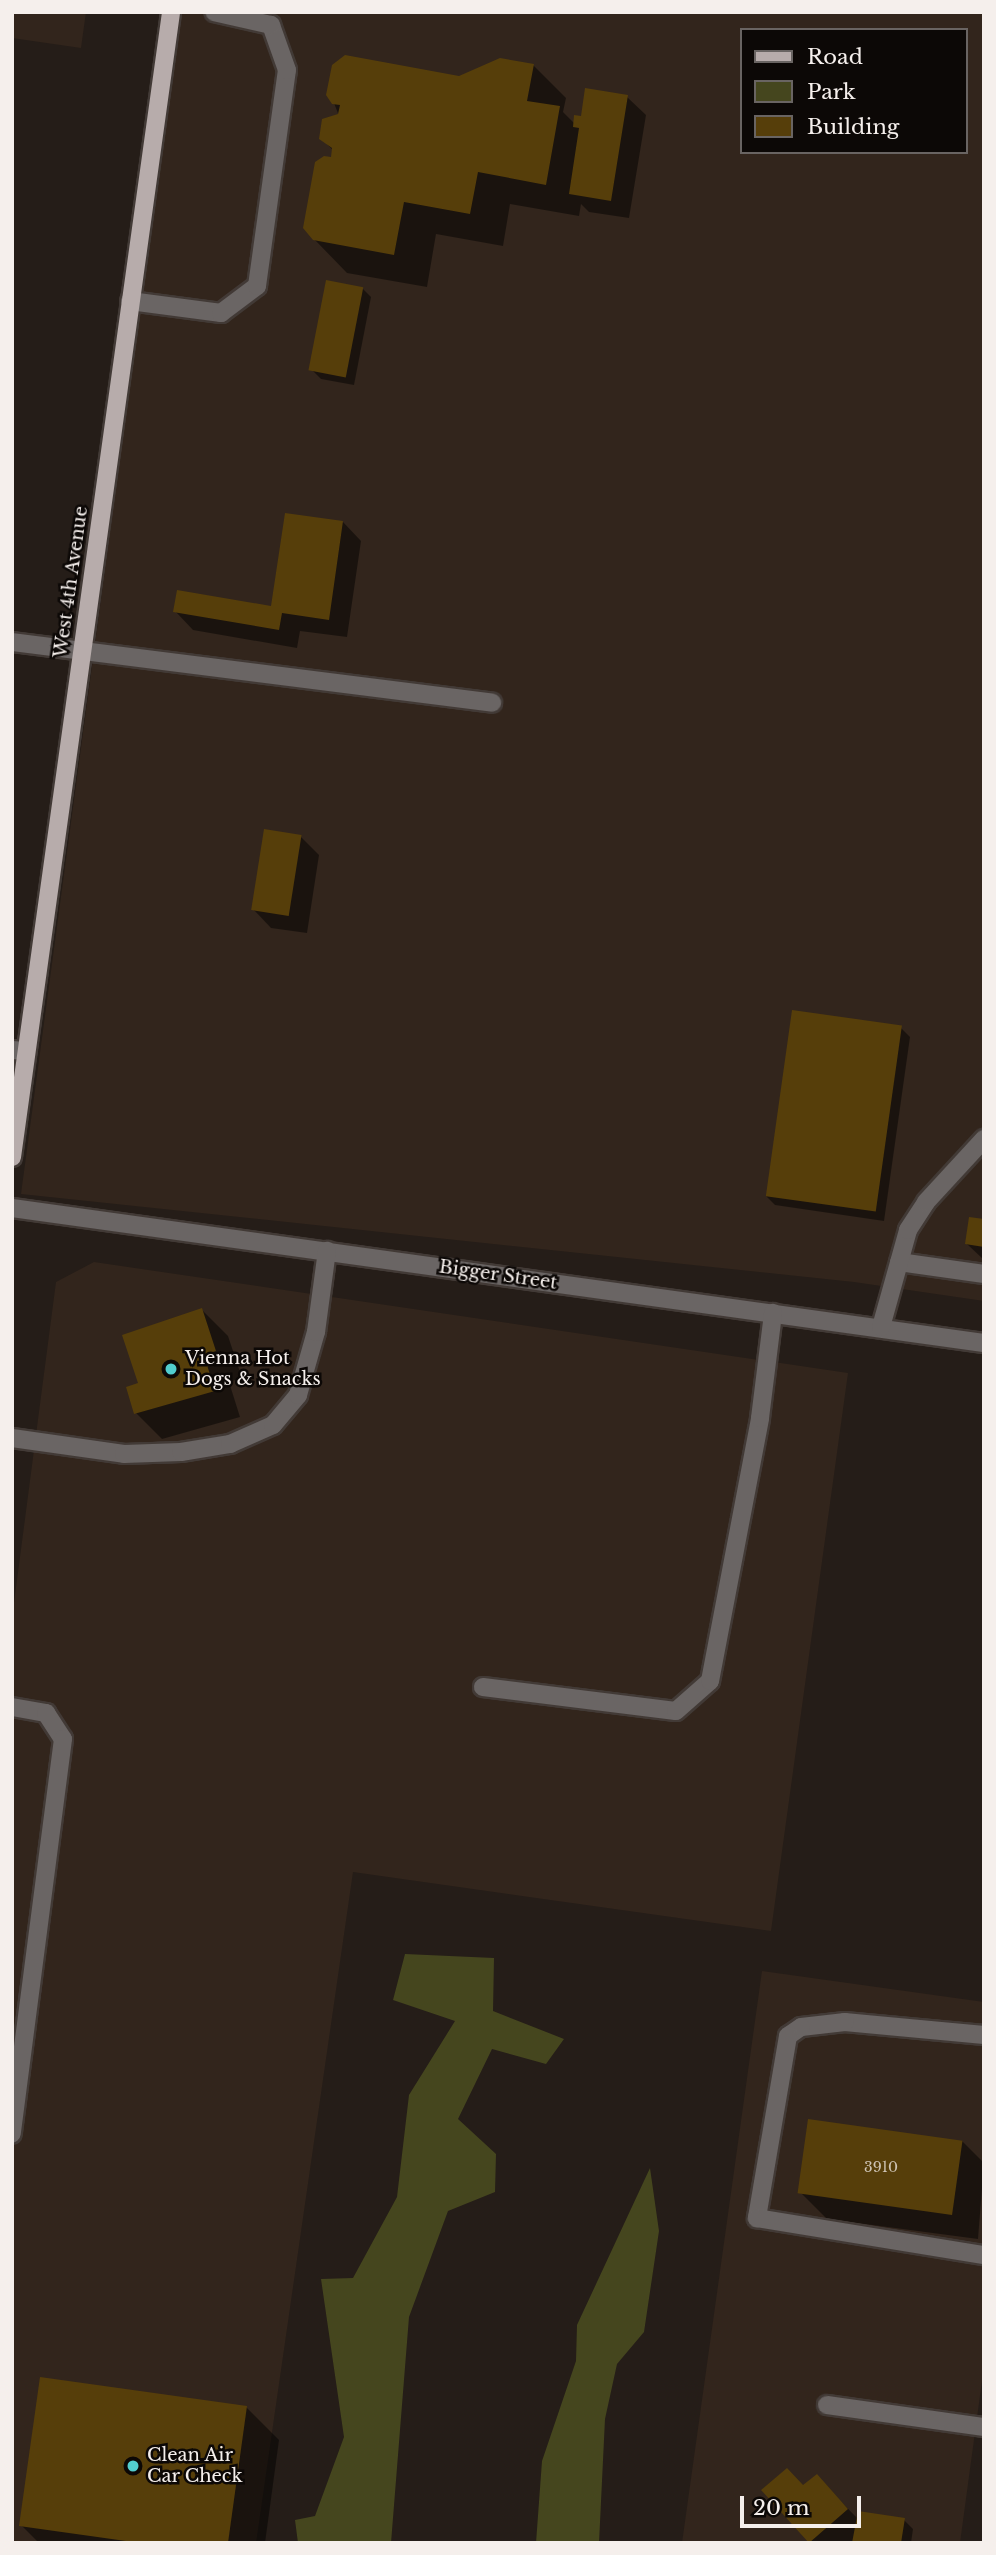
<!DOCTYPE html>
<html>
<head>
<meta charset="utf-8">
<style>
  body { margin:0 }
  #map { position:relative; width:996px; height:2555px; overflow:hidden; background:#251d18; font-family:"Libre Baskerville",serif }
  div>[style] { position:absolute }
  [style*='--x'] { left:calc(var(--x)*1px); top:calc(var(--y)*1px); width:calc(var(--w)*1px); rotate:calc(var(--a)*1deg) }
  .built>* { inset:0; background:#32251c }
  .green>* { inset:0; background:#45461e }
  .shadow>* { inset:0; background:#0007 }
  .building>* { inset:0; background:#563e0a; transform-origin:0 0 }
  .roads { filter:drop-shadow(2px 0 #423a36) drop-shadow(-2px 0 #423a36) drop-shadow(0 2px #423a36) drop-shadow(0 -2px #423a36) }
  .minor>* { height:18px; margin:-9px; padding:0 9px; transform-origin:9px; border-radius:9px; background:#6a6564 }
  .major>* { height:18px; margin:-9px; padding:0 9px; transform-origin:9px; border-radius:9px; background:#b7acab }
  .dots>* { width:19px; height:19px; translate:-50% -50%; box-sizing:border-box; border:4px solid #0c0806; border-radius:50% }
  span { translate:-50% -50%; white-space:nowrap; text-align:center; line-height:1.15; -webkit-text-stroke:5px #0c0806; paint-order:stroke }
  .number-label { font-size:14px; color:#cdc3b4 }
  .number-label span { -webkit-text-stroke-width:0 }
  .street-label { font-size:18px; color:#f5efec }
  .poi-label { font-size:18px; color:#f5efec }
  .left { translate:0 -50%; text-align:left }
  .frame { position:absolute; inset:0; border:14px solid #f5efec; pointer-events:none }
  .legend { position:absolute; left:740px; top:28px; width:228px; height:126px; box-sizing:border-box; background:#0c0806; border:2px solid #696462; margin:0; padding:9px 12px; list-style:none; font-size:21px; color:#f5efec }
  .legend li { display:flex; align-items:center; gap:14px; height:35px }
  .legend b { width:35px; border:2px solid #696462 }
  .scale { position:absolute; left:740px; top:2496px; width:121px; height:32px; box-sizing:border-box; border:4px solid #f5efec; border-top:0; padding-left:9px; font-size:21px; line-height:24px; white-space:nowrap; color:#f5efec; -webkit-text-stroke:5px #0c0806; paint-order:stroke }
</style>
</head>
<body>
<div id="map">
  <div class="built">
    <i style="clip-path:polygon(12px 12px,86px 12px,81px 48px,12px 38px)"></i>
    <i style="clip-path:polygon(evenodd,180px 12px,984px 12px,984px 1301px,854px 1282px,21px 1194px,180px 12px,742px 30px,966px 30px,966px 152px,742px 152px,742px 30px)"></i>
    <i style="clip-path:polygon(94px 1262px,848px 1373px,771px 1931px,353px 1872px,256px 2543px,12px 2543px,12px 1618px,56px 1282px)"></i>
    <i style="clip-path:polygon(762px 1971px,984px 2002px,984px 2366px,960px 2543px,682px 2543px)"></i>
  </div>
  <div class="green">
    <i style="clip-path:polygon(405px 1954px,494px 1958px,493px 2011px,564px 2039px,546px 2064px,492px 2049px,458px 2119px,496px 2154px,495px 2192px,448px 2211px,409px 2317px,391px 2543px,298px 2543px,295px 2520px,315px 2516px,344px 2437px,321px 2279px,353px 2278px,397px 2197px,409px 2095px,455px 2021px,393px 2000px)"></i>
    <i style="clip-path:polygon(650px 2168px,659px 2231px,644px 2332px,617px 2364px,605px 2419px,599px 2543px,536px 2543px,542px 2461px,576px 2361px,577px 2325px)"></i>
  </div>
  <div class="shadow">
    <i style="clip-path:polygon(533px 65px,566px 98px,563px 112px,575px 124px,627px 97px,646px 115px,629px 218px,589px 212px,581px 204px,579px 216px,510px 204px,503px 246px,436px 234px,427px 287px,347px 273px,314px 239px,334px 151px,321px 138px,339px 116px,334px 103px)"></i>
    <i style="clip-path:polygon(362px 288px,371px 297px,354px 385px,321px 379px,312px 370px)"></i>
    <i style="clip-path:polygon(343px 522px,361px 541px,347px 637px,300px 631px,297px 648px,193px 630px,175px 611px,273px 608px)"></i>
    <i style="clip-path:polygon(301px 837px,319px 855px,307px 933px,271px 928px,253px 909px)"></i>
    <i style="clip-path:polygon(901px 1028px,910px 1037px,884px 1221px,775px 1205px,766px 1196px)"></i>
    <i style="clip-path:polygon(984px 1221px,984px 1260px,967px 1244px)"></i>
    <i style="clip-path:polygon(202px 1310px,228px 1336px,242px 1378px,229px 1382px,240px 1417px,162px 1439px,136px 1413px,140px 1384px)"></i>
    <i style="clip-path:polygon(962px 2141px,984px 2163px,978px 2239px,827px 2219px,801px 2193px)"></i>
    <i style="clip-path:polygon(246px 2407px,279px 2440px,265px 2543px,39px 2543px,21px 2525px)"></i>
    <i style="clip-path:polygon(816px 2476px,858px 2519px,904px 2520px,913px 2529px,911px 2543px,809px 2543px,803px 2487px)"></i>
  </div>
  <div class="building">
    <i style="clip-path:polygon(345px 55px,459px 76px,500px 58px,534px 64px,527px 101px,560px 106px,546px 185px,478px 172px,470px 214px,404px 202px,394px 255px,313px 240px,303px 228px,315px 162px,324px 156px,331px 157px,332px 148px,319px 139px,322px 119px,338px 114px,340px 105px,332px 104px,326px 95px,332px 65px)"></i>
    <i style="clip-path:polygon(585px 88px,628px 95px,611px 201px,569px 194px,579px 128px,573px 127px,574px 115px,581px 116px)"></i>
    <i style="left:326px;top:280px;width:38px;height:92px;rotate:11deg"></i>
    <i style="clip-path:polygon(285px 513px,343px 521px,329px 620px,282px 613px,279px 630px,173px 612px,177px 590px,271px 606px)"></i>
    <i style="left:264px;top:829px;width:38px;height:82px;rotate:9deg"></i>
    <i style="left:792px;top:1010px;width:111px;height:188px;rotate:8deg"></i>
    <i style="clip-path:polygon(969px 1217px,984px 1219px,984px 1247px,965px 1244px)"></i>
    <i style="clip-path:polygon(202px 1308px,216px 1351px,204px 1355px,215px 1391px,134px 1414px,126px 1387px,138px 1383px,122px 1335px)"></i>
    <i style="left:808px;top:2119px;width:156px;height:75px;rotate:8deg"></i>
    <i style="clip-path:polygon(40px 2377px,247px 2406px,228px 2543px,140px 2543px,19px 2526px)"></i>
    <i style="clip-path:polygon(787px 2468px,803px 2485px,817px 2474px,848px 2509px,809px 2543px,761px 2490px)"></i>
    <i style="clip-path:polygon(858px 2511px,905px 2518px,901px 2543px,852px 2543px)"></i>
  </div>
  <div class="roads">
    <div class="minor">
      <i style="--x:130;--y:301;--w:92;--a:7.5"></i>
      <i style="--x:221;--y:313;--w:45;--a:-36.9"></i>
      <i style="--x:257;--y:286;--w:218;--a:-82.1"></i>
      <i style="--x:287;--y:70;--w:48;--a:-109.6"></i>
      <i style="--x:271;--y:25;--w:58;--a:-167.2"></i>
      <i style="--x:12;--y:642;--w:484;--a:7.2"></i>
      <i style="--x:12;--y:1050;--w:14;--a:4"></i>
      <i style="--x:12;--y:1208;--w:981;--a:7.91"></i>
      <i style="--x:899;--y:1262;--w:86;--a:8"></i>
      <i style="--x:881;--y:1327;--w:101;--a:-74.4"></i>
      <i style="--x:908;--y:1230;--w:33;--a:-57"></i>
      <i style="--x:926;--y:1202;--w:86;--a:-47.4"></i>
      <i style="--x:12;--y:1438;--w:113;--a:8.1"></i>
      <i style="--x:124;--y:1454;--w:57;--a:-2"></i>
      <i style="--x:181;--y:1452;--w:50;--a:-9.3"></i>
      <i style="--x:230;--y:1444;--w:47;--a:-23.8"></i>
      <i style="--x:273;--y:1425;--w:39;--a:-50"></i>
      <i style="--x:298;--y:1395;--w:66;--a:-74.1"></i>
      <i style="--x:316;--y:1332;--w:82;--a:-82.3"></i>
      <i style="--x:483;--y:1687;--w:194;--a:7.1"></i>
      <i style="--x:676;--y:1711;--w:45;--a:-41.4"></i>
      <i style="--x:710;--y:1681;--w:268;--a:-79.2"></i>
      <i style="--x:760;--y:1418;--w:106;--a:-82.9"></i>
      <i style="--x:12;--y:1707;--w:35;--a:10"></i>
      <i style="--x:46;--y:1713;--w:31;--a:57"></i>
      <i style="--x:63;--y:1739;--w:398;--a:97.4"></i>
      <i style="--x:984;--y:2035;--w:140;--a:-174.7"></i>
      <i style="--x:845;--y:2022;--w:44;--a:173.5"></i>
      <i style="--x:801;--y:2027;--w:16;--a:145"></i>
      <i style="--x:788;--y:2036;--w:185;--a:99.7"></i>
      <i style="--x:757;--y:2218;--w:230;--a:9.3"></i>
      <i style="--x:827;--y:2405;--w:159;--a:8"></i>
    </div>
    <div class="major">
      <i style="--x:12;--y:1157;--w:1156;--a:-82.09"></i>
    </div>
  </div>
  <div class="dots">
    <i style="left:171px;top:1369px;background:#52cdce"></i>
    <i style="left:133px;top:2466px;background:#52cdce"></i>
  </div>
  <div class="number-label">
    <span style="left:881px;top:2167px">3910</span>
  </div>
  <div class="street-label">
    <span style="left:71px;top:582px;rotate:-82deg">West 4th Avenue</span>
    <span style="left:498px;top:1275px;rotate:8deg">Bigger Street</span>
  </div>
  <div class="poi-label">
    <span class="left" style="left:185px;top:1369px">Vienna Hot<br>Dogs &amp; Snacks</span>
    <span class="left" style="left:147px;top:2466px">Clean Air<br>Car Check</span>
  </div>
  <div class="frame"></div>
  <ul class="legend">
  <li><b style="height:9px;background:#b7acab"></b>Road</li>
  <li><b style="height:19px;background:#45461e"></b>Park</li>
  <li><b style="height:19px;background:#563e0a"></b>Building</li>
  </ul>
  <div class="scale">20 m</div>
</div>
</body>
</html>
